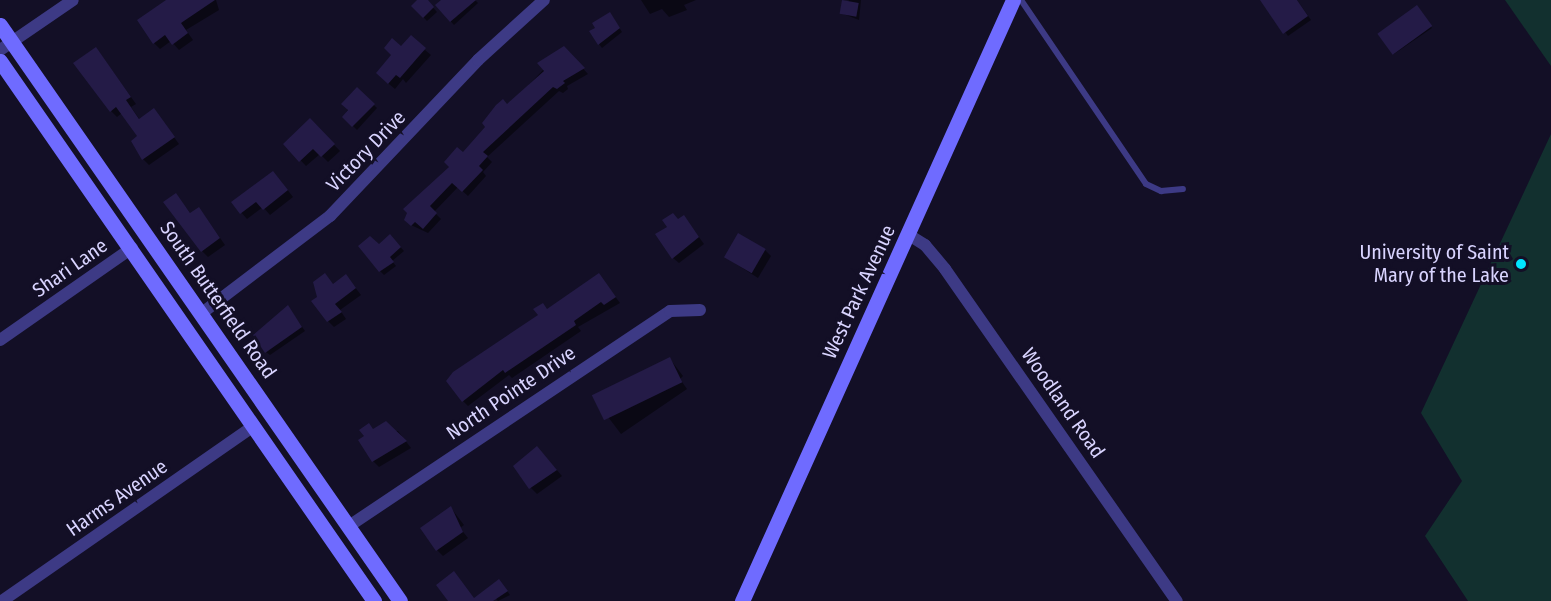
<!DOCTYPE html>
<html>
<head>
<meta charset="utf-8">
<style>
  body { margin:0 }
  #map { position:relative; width:1551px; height:601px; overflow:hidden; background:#130f26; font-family:"Fira Sans Condensed",sans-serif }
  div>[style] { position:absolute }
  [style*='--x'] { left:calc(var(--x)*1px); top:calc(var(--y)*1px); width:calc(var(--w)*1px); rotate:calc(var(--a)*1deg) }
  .green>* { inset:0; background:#12302f }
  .shadow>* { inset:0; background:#0007 }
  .building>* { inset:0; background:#241b47; transform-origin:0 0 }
  .lane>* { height:6px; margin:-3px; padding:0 3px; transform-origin:3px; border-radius:3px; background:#3d3a85 }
  .street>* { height:12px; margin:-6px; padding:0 6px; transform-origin:6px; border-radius:6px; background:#3d3a85 }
  .secondary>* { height:15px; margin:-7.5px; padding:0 7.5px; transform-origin:7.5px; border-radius:7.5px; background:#6f6bff }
  .dots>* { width:16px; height:16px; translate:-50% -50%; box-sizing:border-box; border:3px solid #130f26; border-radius:50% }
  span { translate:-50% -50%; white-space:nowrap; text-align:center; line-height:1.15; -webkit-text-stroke:6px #130f26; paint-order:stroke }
  .street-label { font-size:20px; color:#d9d4ff }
  .poi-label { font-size:20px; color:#d9d4ff }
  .right { translate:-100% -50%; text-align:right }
</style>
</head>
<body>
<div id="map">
  <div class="green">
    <i style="clip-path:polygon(1505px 0,1551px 0,1551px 66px)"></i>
    <i style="clip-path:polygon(1551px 134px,1551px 601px,1468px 601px,1425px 536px,1462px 481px,1421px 413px)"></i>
  </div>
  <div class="shadow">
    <i style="clip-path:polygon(167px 0,216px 0,219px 10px,186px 30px,193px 40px,179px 50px,171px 41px,160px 49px,154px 43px)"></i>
    <i style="clip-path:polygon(419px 0,426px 0,437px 12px,427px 21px,413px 6px)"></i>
    <i style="clip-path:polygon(443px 0,475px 0,478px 3px,454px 25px,437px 6px)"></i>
    <i style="clip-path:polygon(641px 0,696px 0,684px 5px,687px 10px,669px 17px,662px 9px,650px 14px)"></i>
    <i style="clip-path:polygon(849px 0,861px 0,859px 20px,841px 13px)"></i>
    <i style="clip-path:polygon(1262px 0,1297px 0,1311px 20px,1288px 36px)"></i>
    <i style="clip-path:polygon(1418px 9px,1432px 28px,1394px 54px,1393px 53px)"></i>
    <i style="clip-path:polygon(610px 14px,622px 32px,602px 48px,599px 44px)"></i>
    <i style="clip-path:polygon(564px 48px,588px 74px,567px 86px,568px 89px,563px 93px,559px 91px,487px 157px,492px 162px,483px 172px,486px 176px,468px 196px,458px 187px,434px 212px,441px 219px,428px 233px,411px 225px,463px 154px)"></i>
    <i style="clip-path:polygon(425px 50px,431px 55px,406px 83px,403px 79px,395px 89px,383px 79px)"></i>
    <i style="clip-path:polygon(101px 55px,136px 104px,131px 107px,140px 120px,154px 110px,179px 144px,149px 165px,143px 159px,139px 137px,122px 113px,117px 117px,111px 111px)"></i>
    <i style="clip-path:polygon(357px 89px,377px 108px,357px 130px,344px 117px)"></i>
    <i style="clip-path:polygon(310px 120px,340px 151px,328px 162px,320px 154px,306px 166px,285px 144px)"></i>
    <i style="clip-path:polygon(279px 179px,293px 197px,270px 215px,263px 207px,247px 219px,233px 203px)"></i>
    <i style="clip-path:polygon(176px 195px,191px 214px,204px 215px,225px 245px,208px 257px,202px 251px)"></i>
    <i style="clip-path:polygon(684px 217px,704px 244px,679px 263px,673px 258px,679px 220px)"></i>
    <i style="clip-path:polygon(394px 240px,404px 251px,392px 261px,396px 266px,384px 275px,380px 271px,379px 246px)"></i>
    <i style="clip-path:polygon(765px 250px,771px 256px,758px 278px,725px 257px)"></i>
    <i style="clip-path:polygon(599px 275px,620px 303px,578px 327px,581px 331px,512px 378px,509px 375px,468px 406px,463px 401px,540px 316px)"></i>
    <i style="clip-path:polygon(351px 282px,361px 295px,340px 310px,346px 319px,334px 327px,328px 321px,334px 285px)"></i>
    <i style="clip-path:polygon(288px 307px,305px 331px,270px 355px,266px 352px)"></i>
    <i style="clip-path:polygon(670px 359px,683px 376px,680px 379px,687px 389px,621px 434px,599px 405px)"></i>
    <i style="clip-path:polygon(374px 431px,398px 431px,411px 448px,379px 467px,373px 461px)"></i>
    <i style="clip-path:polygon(543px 454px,562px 476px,537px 494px,531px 488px)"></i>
    <i style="clip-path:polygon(451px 508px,464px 525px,460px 528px,468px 538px,443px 556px,437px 550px)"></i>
    <i style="clip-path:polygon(503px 585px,510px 595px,498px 601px,496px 599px)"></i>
  </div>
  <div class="building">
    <i style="clip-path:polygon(166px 0,215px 0,181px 23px,188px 33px,172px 45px,165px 35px,153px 44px,137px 20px)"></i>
    <i style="clip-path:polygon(417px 0,428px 0,434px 7px,423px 18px,411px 6px)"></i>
    <i style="clip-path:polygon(441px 0,476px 0,450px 22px,435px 5px)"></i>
    <i style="left:842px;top:0;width:17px;height:14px;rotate:10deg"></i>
    <i style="clip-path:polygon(1260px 0,1297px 0,1308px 16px,1283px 34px)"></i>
    <i style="left:1417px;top:5px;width:26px;height:49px;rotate:54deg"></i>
    <i style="clip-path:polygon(610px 12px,620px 28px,598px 45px,589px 31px,595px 28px,592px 23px)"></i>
    <i style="clip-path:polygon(411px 35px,426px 48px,400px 78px,396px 75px,388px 84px,376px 73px,391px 55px,384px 48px,392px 38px,401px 46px)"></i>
    <i style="clip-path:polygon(564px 46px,585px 68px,563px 81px,565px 83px,557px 89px,553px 87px,483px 152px,488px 156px,479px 166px,483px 170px,462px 192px,452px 183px,430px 206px,437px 213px,423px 229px,415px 222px,411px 226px,404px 220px,407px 213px,403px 209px,449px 167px,444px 162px,457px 147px,463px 152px,485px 127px,482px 123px,496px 105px,503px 99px,507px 104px,544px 71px,537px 63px)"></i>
    <i style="clip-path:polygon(96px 47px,131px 97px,126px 100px,139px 119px,154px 108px,175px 137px,142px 160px,131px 141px,137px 136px,116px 107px,110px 112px,73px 63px)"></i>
    <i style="clip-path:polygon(357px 87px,375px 104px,352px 127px,342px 117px,348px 110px,341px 104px)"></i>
    <i style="clip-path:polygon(310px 118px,335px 144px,321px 157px,313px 149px,299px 162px,283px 144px)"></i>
    <i style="clip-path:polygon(273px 171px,288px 190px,263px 210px,256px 202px,240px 214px,231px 202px)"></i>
    <i style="clip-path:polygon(176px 193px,190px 213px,199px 207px,220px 238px,201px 252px,163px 202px)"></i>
    <i style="clip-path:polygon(673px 213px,678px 219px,684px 215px,699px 237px,672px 259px,655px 234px,667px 227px,662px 220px)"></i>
    <i style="left:738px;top:233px;width:32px;height:28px;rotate:30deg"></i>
    <i style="clip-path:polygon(390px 234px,401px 247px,390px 257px,394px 262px,379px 272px,358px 246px,370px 236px,379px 244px)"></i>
    <i style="clip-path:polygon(325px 273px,333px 284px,346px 274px,356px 288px,335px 304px,342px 312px,327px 322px,311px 301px,317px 297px,313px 282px)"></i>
    <i style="clip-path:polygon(599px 273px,616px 297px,604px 305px,601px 302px,574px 321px,576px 325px,505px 373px,503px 370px,462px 402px,446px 381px,453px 372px,538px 315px,533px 309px,543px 303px,547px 309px)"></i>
    <i style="clip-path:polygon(288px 305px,302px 327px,265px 353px,253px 335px)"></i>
    <i style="left:670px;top:357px;width:28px;height:87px;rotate:64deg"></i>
    <i style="clip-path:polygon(386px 421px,407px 441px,372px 462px,358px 440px,364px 436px,359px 430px,369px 423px,373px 429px)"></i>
    <i style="clip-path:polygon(537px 446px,557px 470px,529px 489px,513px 466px)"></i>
    <i style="clip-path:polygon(451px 506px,463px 532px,436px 551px,420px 528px)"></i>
    <i style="clip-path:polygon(454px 571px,474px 598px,499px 579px,508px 591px,493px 601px,448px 601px,436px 585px)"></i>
  </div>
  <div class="lane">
    <i style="--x:1021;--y:0;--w:222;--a:55.8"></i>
    <i style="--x:1146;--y:184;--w:17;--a:25"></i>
    <i style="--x:1161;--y:191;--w:22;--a:-5"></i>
  </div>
  <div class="street">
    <i style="--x:0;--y:50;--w:88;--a:-34.4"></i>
    <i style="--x:909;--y:235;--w:19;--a:32"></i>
    <i style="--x:925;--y:245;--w:31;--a:50"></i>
    <i style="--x:945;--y:269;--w:405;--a:55.1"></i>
    <i style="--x:202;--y:313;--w:161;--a:-37.2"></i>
    <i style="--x:330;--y:216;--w:215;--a:-46.5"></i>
    <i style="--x:478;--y:60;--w:89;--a:-42.3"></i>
    <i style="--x:0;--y:340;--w:161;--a:-34.9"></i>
    <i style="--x:349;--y:526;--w:386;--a:-33.8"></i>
    <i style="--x:670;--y:311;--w:30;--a:-2"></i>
    <i style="--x:2;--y:601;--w:307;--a:-34.8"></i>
  </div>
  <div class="secondary">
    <i style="--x:0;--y:25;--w:701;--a:55.22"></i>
    <i style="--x:0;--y:61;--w:657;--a:55.29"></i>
    <i style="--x:742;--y:601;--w:659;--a:-65.73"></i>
  </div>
  <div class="dots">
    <i style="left:1521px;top:264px;background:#00e5ff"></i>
  </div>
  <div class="street-label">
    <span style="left:366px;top:151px;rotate:-46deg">Victory Drive</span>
    <span style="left:70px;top:268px;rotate:-35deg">Shari Lane</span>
    <span style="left:859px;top:292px;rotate:-65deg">West Park Avenue</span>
    <span style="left:218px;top:300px;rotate:55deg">South Butterfield Road</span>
    <span style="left:511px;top:393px;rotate:-34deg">North Pointe Drive</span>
    <span style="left:1063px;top:403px;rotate:55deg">Woodland Road</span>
    <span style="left:117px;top:498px;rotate:-35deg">Harms Avenue</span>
  </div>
  <div class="poi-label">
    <span class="right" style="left:1509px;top:264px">University of Saint<br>Mary of the Lake</span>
  </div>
</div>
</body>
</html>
